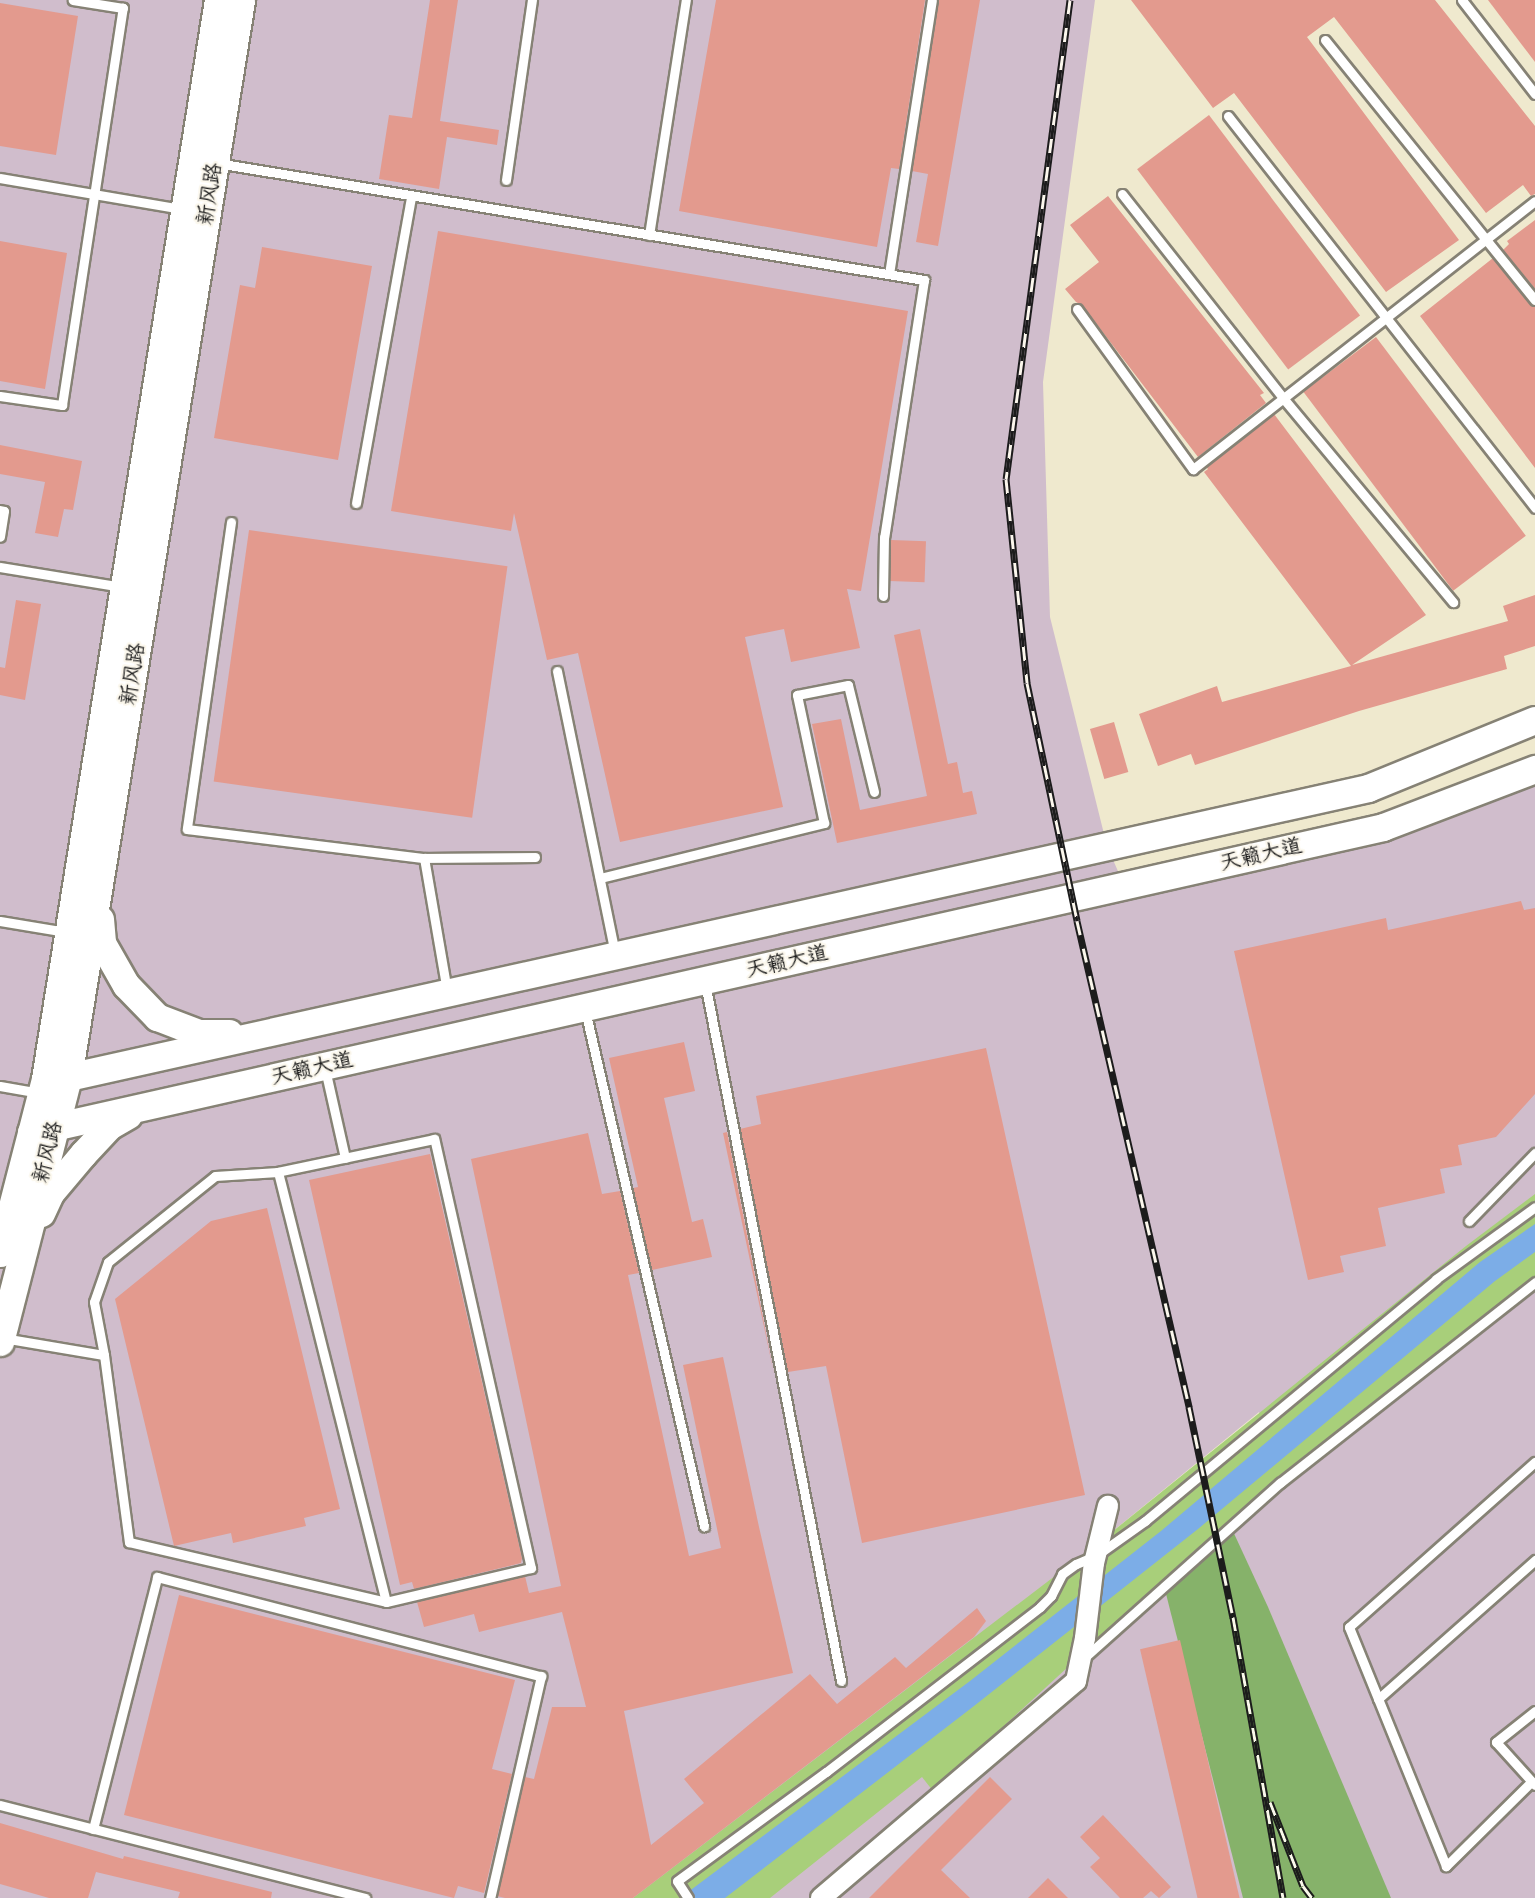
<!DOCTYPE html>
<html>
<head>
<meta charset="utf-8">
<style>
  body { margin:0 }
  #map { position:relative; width:1535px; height:1898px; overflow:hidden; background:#efe9ce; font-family:Mynerve,"LXGW WenKai TC",sans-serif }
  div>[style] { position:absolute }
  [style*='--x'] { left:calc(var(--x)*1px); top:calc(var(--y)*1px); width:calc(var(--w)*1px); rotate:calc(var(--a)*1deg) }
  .industrial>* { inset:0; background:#d0bdcc }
  .green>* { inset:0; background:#a8cf7a }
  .forest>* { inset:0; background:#86b26a }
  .water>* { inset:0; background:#7cade7 }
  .building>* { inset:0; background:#e39a8e; transform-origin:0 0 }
  .roads { filter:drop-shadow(2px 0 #868275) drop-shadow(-2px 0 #868275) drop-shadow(0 2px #868275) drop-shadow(0 -2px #868275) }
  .lane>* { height:9px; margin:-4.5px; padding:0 4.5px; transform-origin:4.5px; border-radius:4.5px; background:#fff }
  .street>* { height:20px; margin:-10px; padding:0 10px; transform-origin:10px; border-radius:10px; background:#fff }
  .secondary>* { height:27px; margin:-13.5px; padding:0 13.5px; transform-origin:13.5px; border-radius:13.5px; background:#fff }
  .rail>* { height:7px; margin-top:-3.5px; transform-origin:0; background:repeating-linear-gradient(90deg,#fbf7ec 0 14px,#1c1c1c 0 28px); box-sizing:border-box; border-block:2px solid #1c1c1c }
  span { translate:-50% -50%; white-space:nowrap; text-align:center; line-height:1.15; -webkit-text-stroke:4.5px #fbf7ec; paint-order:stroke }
  .street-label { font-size:21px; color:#1c1c1c }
</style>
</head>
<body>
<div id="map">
  <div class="industrial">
    <i style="clip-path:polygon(evenodd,0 0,1095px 0,1043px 382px,1050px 617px,1107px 846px,1124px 885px,1383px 827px,1535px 768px,1535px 1898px,0 1898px,0 0,1259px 1412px,1279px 1483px,1192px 1553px,1102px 1540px,1259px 1412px)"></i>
  </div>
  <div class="green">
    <i style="clip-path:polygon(1535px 1194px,1535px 1282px,1192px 1553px,933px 1791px,922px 1777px,770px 1898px,633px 1898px,1102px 1540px,1466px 1246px)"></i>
  </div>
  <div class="forest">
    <i style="clip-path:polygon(1231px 1527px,1268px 1607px,1391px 1898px,1243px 1898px,1164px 1586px)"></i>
  </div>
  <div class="water">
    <i style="clip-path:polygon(1535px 1224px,1535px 1252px,1495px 1281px,1198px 1529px,974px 1706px,725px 1898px,680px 1898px,970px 1681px,1161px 1531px,1480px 1262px)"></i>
  </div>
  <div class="building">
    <i style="clip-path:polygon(430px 0,458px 0,440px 121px,499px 130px,497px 145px,447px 137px,439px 189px,379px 179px,389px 115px,412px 118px)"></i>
    <i style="clip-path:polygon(716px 0,925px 0,899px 169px,891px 168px,877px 247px,679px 211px)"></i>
    <i style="clip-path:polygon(939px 0,980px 0,938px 246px,916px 242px,928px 174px,912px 171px)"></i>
    <i style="clip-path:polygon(1131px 0,1435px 0,1535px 126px,1535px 194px,1531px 196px,1523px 185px,1486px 213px,1334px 17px,1307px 37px,1459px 240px,1386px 292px,1234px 93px,1213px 108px)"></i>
    <i style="clip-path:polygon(1488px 0,1535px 0,1535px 62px)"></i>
    <i style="clip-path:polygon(0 3px,78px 16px,56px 155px,0 146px)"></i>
    <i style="left:1209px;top:115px;width:251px;height:90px;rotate:53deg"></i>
    <i style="clip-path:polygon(1108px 196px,1264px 393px,1260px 395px,1266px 403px,1198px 457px,1082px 305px,1076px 302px,1065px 289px,1099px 262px,1070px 225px)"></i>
    <i style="clip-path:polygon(1535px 220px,1535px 289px,1503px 250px,1509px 244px,1507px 241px)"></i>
    <i style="clip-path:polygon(438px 231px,908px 311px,861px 591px,847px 589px,860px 648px,791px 662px,784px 629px,745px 637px,783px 807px,620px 842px,578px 653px,547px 660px,514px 513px,511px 531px,391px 511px)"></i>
    <i style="clip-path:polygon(0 241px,67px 253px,45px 389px,0 381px)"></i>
    <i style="clip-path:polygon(262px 247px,372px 266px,338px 460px,214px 438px,240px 285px,255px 288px)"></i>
    <i style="clip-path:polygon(1493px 258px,1530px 304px,1535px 307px,1535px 468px,1420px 316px)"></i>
    <i style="left:1376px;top:337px;width:249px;height:91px;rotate:53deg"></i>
    <i style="clip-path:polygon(1274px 414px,1426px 615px,1352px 665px,1508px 621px,1503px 606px,1535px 595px,1535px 646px,1504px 656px,1507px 669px,1359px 711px,1195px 765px,1191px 754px,1158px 766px,1139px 714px,1217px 686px,1222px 702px,1351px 666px,1204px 472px,1208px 469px,1206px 467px)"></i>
    <i style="clip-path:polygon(0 445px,82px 461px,73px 510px,64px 509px,58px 537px,35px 533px,45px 482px,0 474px)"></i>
    <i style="left:249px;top:530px;width:261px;height:254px;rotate:8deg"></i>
    <i style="left:891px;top:540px;width:35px;height:41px;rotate:2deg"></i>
    <i style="clip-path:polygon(16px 600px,41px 604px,25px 700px,0 695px,0 667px,5px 668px)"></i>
    <i style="clip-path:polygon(920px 629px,948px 764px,957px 762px,963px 793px,972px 791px,977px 814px,837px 843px,812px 724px,841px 719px,860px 810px,927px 796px,894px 635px)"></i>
    <i style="left:1114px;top:722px;width:52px;height:25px;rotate:74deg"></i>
    <i style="clip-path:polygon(1521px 901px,1524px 910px,1535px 908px,1535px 1094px,1496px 1137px,1458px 1145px,1462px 1165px,1440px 1169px,1445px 1193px,1378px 1208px,1386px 1246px,1340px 1256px,1344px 1272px,1308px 1280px,1234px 951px,1386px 918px,1388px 930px)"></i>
    <i style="clip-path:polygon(684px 1042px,695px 1091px,664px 1098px,692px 1222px,703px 1219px,712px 1257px,652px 1270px,633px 1188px,638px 1187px,609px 1058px)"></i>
    <i style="clip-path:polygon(986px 1048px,1085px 1495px,862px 1543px,826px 1366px,788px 1372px,740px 1129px,761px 1124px,756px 1096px)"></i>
    <i style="clip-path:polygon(727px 1132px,774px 1374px,723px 1133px)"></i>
    <i style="clip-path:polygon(588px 1133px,602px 1194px,620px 1191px,639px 1273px,628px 1275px,689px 1556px,721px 1548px,683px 1365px,723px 1357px,759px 1527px,793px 1673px,624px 1711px,651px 1845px,704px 1803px,684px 1779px,810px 1674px,837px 1704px,895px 1657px,906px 1668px,977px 1608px,986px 1621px,974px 1637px,633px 1898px,505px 1898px,497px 1896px,525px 1777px,534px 1779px,552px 1707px,586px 1707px,562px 1612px,479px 1632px,474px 1614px,424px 1627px,417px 1602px,525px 1576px,529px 1593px,561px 1586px,471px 1159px)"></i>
    <i style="clip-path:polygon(430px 1154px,522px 1558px,521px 1563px,414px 1589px,412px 1582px,400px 1585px,309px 1180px)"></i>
    <i style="clip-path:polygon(267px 1208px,340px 1509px,304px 1518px,306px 1526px,233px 1543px,231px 1533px,174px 1546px,115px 1299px,211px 1221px)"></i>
    <i style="clip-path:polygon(179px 1595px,515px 1680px,492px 1769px,512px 1774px,484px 1893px,458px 1886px,454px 1898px,124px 1815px)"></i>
    <i style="left:1180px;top:1640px;width:265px;height:41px;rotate:77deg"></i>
    <i style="clip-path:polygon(990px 1777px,1012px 1799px,941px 1870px,970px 1898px,869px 1898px)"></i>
    <i style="clip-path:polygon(1103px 1815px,1171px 1887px,1159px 1898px,1151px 1891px,1143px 1898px,1120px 1898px,1090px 1867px,1100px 1858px,1080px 1837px)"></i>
    <i style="clip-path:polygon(0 1823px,123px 1859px,124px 1856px,272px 1892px,271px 1898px,178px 1898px,180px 1892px,96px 1872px,88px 1898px,49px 1898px,0 1884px)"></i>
    <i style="clip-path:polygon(1048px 1878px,1068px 1898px,1028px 1898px)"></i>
  </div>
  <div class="roads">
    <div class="lane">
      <i style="--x:1462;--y:0;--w:119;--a:52.2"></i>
      <i style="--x:1325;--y:40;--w:334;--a:51.1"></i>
      <i style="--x:1228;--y:116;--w:498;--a:51.9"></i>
      <i style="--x:217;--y:163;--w:717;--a:9.4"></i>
      <i style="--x:924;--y:280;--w:260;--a:98.8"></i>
      <i style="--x:884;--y:537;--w:59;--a:91"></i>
      <i style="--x:0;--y:178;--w:185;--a:9.7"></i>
      <i style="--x:506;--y:180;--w:182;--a:-81.8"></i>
      <i style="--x:1122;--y:194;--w:260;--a:51.7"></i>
      <i style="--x:1283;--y:398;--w:266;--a:50.2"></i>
      <i style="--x:649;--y:235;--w:238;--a:-81.1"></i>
      <i style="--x:889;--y:274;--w:277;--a:-81.1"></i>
      <i style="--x:1077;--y:309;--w:198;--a:54.1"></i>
      <i style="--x:1193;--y:469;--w:434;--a:-38.1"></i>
      <i style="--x:0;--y:396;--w:63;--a:8.3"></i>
      <i style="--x:62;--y:405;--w:402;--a:-81.3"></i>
      <i style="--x:123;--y:8;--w:51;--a:-170.9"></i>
      <i style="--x:356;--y:503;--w:312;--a:-79.8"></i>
      <i style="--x:0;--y:510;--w:4;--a:14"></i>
      <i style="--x:4;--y:511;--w:26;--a:99"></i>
      <i style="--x:231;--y:522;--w:310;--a:98.2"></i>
      <i style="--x:187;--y:829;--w:239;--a:7"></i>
      <i style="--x:0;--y:567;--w:124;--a:9.3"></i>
      <i style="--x:557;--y:671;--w:288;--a:78.4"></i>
      <i style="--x:600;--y:878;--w:231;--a:-13.8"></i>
      <i style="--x:824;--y:823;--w:131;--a:-101.9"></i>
      <i style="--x:797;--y:695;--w:52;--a:-11.1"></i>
      <i style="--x:848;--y:685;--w:110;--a:76.3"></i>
      <i style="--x:0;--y:921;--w:67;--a:9.5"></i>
      <i style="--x:705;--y:983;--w:711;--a:78.97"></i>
      <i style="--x:447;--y:991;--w:135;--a:-99.8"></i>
      <i style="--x:424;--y:858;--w:111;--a:-0.5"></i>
      <i style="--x:585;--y:1010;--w:530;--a:77.01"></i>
      <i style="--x:325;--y:1069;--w:91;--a:77.3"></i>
      <i style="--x:0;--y:1086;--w:39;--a:10"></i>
      <i style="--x:1469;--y:1221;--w:95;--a:-45.9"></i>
      <i style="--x:3;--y:1338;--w:102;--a:9.6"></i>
      <i style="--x:104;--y:1355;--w:189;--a:82.4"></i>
      <i style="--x:129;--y:1542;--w:264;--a:13.1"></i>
      <i style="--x:386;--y:1602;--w:149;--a:-13.2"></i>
      <i style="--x:531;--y:1568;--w:440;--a:-102.7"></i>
      <i style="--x:434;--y:1139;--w:159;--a:168.1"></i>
      <i style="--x:278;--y:1172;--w:443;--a:75.9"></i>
      <i style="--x:104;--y:1355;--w:54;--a:-100.7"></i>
      <i style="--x:94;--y:1302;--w:42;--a:-70.7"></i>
      <i style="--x:108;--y:1262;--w:137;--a:-38.8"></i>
      <i style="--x:215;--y:1176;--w:63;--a:-3.6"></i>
      <i style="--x:1084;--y:1658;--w:263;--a:-41.8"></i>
      <i style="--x:1280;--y:1483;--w:325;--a:-38.2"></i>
      <i style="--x:1378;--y:1699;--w:210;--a:-41.5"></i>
      <i style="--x:1535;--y:1711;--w:50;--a:141.5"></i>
      <i style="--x:1496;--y:1742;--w:58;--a:47.8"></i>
      <i style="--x:1531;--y:1782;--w:120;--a:135.3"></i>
      <i style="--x:1446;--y:1866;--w:258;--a:-112.1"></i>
      <i style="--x:1349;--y:1627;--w:249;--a:-41.6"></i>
      <i style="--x:0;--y:1805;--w:377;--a:14.3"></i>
      <i style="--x:93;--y:1829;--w:260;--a:-75.7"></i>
      <i style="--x:157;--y:1577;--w:397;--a:14.5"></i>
      <i style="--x:541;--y:1676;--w:228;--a:102.9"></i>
      <i style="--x:688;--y:1898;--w:20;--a:-123"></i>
      <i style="--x:677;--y:1881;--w:185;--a:-36.2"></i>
      <i style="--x:826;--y:1772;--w:270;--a:-37.6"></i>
      <i style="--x:1040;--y:1607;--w:16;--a:-45"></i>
      <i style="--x:1051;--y:1596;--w:25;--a:-63"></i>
      <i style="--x:1062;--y:1574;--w:17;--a:-36"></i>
      <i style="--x:1076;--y:1564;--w:23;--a:-23"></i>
      <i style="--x:1097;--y:1555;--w:59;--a:-35.3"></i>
      <i style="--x:1145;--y:1521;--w:378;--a:-39.7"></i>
      <i style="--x:1436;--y:1279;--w:122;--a:-36"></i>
    </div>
    <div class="street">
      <i style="--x:821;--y:1898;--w:335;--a:-40.4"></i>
      <i style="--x:1076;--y:1681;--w:44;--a:-78.2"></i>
      <i style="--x:1085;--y:1638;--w:76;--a:-83.2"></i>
      <i style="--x:1094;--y:1563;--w:59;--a:-76.2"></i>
    </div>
    <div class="secondary">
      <i style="--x:100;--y:919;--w:24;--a:85"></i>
      <i style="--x:102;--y:943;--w:48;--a:60.3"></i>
      <i style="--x:126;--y:985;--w:45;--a:45.9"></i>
      <i style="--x:157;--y:1017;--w:45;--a:20.9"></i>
      <i style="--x:199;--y:1033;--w:30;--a:0"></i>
      <i style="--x:45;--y:1079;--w:23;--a:-5"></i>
      <i style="--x:68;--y:1077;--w:1332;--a:-12.53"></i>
      <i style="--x:1368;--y:788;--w:180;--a:-22.2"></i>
      <i style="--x:31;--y:1132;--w:1386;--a:-12.71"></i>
      <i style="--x:1383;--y:827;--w:163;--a:-20.9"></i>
      <i style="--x:41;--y:1213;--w:23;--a:-65"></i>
      <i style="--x:51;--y:1192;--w:50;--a:-49.9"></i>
      <i style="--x:83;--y:1154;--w:38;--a:-47"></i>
      <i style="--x:109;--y:1126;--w:22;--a:-30"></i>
      <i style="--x:0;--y:1253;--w:180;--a:-75.5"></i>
      <i style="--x:45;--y:1079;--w:1093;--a:-80.89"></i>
      <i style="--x:0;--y:1342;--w:274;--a:-75.6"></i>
      <i style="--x:68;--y:1077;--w:1091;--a:-80.87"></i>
    </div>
  </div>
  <div class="rail">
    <i style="--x:1070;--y:0;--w:483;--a:97.6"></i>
    <i style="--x:1006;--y:479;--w:205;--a:84.1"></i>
    <i style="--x:1027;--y:683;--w:243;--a:78.1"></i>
    <i style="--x:1077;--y:921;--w:499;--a:77"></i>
    <i style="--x:1189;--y:1407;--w:215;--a:78.2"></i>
    <i style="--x:1233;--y:1617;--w:285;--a:79.9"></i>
    <i style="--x:1270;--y:1802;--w:90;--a:68.6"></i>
    <i style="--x:1303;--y:1886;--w:15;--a:53"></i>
  </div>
  <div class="street-label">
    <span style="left:210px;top:194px;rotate:-81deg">新风路</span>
    <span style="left:133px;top:674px;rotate:-81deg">新风路</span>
    <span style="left:1261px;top:855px;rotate:-13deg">天籁大道</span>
    <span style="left:787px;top:962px;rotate:-13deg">天籁大道</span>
    <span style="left:312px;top:1069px;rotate:-13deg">天籁大道</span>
    <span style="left:48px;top:1152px;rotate:-76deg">新风路</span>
  </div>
</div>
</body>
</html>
